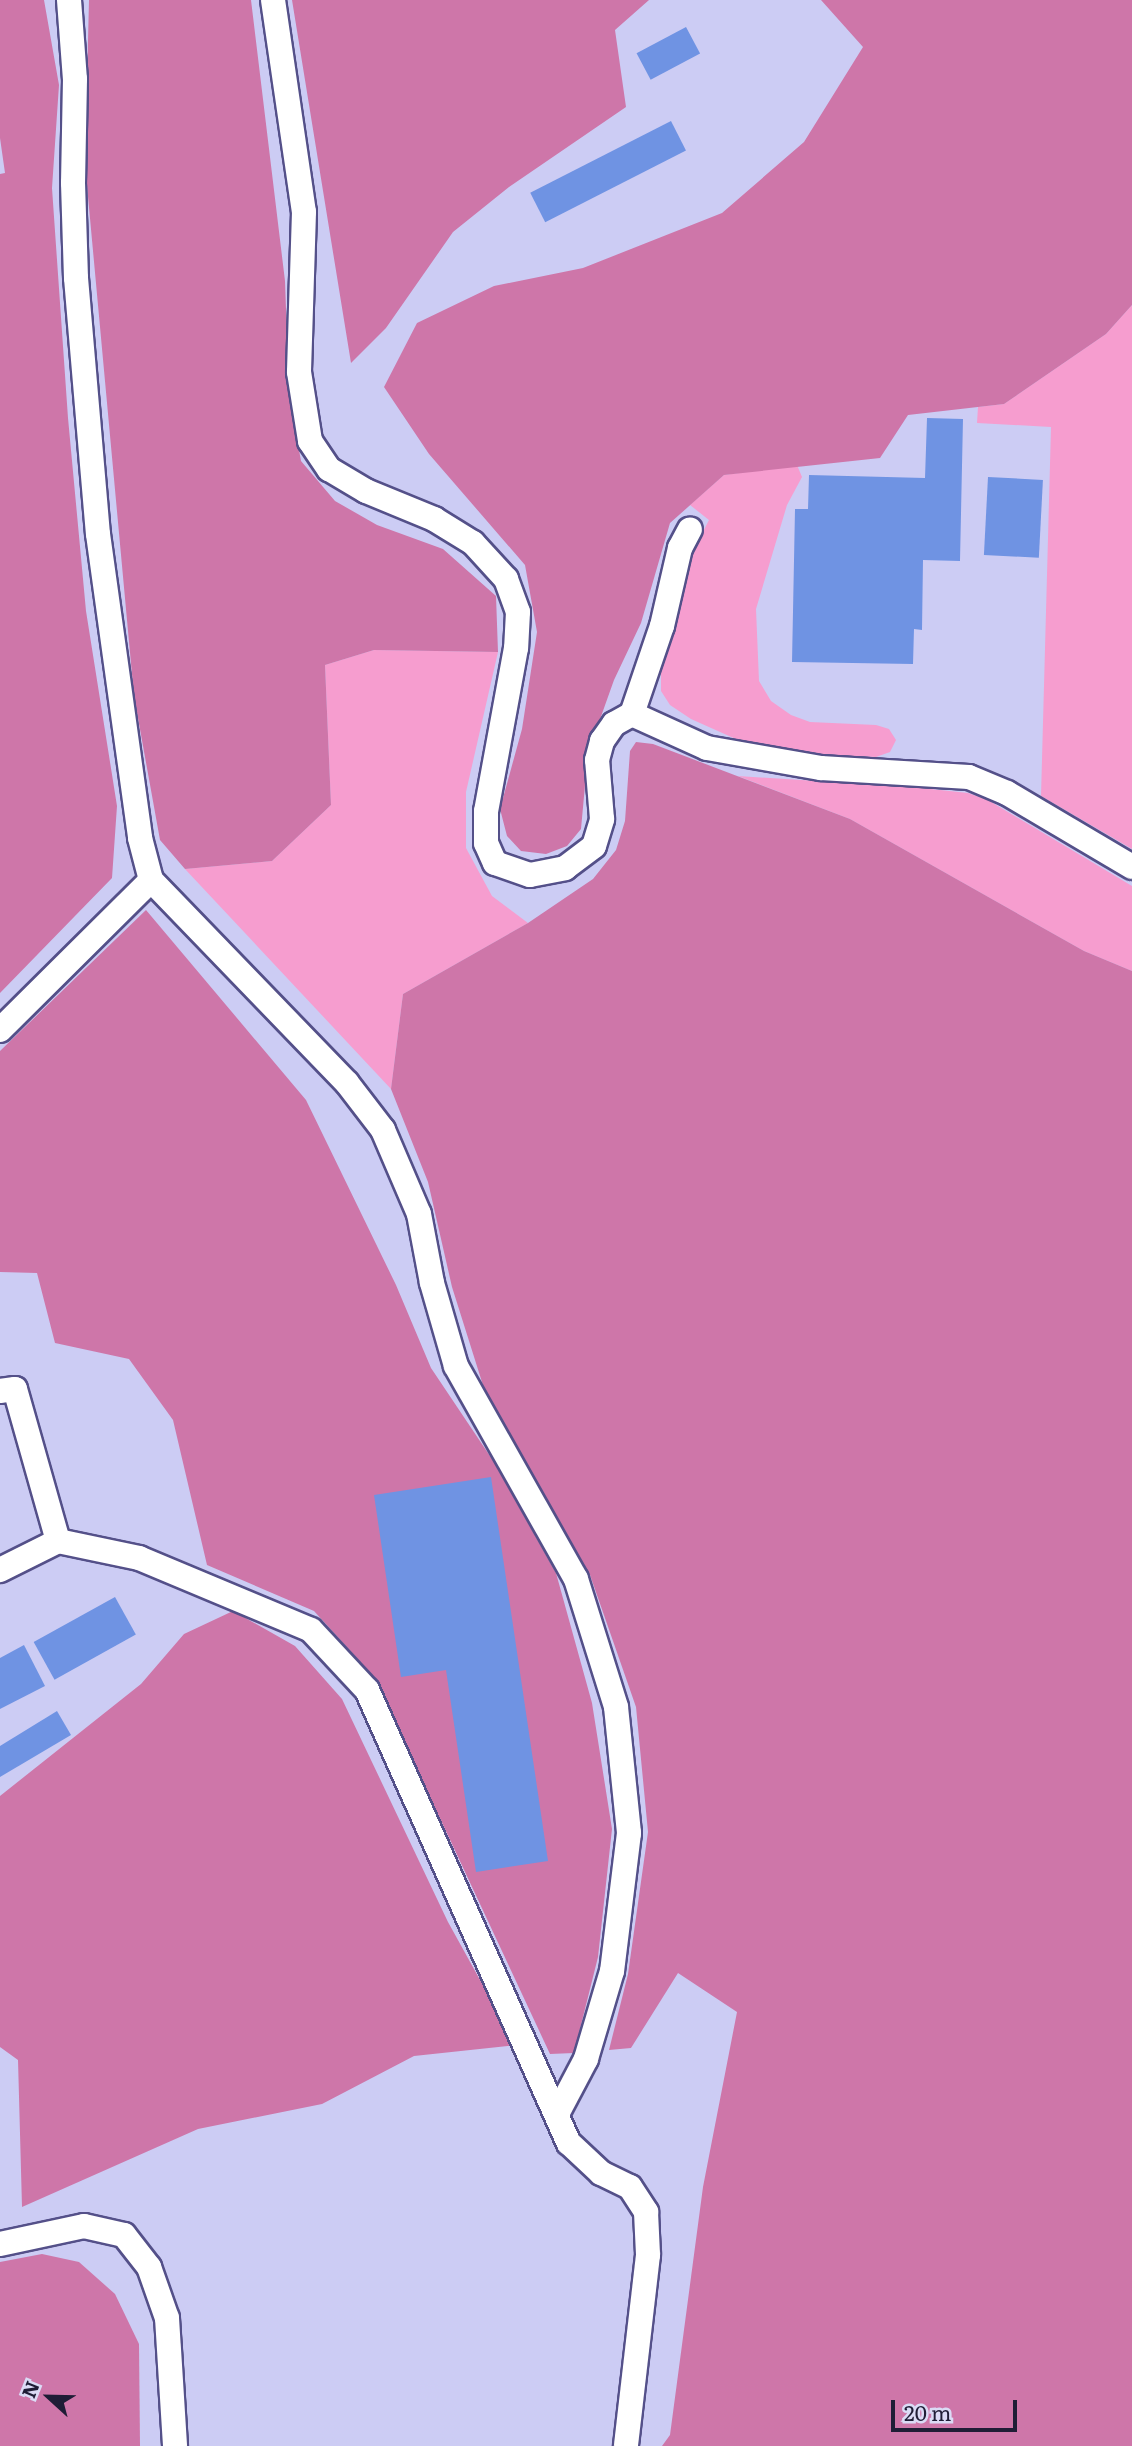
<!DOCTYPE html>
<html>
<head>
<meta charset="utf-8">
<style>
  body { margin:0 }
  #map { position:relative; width:1132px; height:2446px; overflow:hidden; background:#ccccf4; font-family:Literata,serif }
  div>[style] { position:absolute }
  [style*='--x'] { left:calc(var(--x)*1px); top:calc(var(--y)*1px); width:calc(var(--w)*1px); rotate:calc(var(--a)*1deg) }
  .green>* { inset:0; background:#f69dcf }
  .forest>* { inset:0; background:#ce76a9 }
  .building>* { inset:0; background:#6f93e3; transform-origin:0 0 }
  .roads { filter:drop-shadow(2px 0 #545089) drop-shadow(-2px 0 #545089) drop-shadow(0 2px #545089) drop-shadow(0 -2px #545089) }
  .service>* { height:24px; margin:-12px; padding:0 12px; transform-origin:12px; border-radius:12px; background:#fff }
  span { translate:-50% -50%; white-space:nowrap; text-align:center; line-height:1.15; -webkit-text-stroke:6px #dbdbf6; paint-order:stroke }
  .north { position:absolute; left:14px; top:2362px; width:70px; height:70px; -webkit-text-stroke:5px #dbdbf6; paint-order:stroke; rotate:292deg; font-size:19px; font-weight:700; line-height:28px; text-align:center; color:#1f1d36 }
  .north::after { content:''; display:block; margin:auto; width:24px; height:32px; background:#1f1d36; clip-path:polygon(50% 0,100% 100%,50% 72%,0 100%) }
  .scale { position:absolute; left:891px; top:2400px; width:126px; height:32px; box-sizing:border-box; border:4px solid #1f1d36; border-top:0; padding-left:9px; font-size:21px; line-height:24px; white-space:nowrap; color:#1f1d36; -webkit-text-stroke:5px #dbdbf6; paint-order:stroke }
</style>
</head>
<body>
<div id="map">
  <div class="green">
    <i style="clip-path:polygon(1132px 305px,1132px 849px,1041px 796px,1051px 427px,977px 423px,978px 407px,1004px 404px,1106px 334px)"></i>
    <i style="clip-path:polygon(797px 465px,802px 477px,787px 505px,756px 609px,759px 681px,771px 701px,791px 715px,810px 722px,876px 725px,889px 729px,896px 740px,890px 752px,876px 757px,816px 755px,738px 740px,691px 719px,670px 705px,661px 691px,661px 670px,691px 555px,709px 520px,690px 505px,724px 475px)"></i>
    <i style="clip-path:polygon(374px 650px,498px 652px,466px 792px,466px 848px,492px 896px,528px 923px,403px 994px,391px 1089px,185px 869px,272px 861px,331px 805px,325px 665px)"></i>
    <i style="clip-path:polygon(738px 776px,912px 787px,968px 793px,988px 800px,1132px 886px,1132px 971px,1084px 951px,850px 819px)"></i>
  </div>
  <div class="forest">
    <i style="clip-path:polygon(0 0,44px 0,59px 85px,52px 188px,68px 418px,86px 611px,117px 806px,112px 878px,0 993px,0 174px,5px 173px,0 138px)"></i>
    <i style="clip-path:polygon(89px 0,251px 0,285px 281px,289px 394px,301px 461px,335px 501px,377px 525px,443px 549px,496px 596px,498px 652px,374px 650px,325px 665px,331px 805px,272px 861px,185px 869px,160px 840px,134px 696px,85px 164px)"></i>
    <i style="clip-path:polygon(292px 0,649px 0,615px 30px,626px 107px,509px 187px,453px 232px,386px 328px,351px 363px)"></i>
    <i style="clip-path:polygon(821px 0,1132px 0,1132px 305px,1106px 334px,1004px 404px,908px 415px,880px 458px,724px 475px,670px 523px,641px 623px,614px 680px,588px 753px,581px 829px,567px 846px,546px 854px,521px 851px,507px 836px,500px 809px,522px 729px,537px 632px,525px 565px,429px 454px,384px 387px,417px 323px,494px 286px,583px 268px,722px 213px,804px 142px,863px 47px)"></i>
    <i style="clip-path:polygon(636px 742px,653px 744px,850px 819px,1084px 951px,1132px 971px,1132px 2446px,662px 2446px,670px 2435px,703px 2187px,737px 2012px,678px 1973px,631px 2048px,609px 2050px,628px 1974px,648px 1832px,636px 1707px,590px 1575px,487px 1398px,452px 1287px,428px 1182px,391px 1089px,403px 994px,528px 923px,593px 879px,616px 850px,625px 821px,630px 751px)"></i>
    <i style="clip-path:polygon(146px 910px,306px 1100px,396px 1285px,431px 1368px,494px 1462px,556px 1573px,592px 1703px,612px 1829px,598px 1957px,574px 2053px,550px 2054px,374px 1677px,314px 1611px,207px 1565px,173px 1420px,129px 1359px,55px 1343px,37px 1273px,0 1272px,0 1051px)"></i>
    <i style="clip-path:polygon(233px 1611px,295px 1646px,342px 1699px,448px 1922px,516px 2045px,414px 2056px,322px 2104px,198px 2129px,22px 2207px,18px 2060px,0 2047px,0 1796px,141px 1684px,184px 1634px)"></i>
    <i style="clip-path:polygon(42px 2254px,79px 2262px,115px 2294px,139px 2344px,140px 2446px,0 2446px,0 2262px)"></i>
  </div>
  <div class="building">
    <i style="left:686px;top:27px;width:30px;height:56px;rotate:62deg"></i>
    <i style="left:671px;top:121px;width:33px;height:158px;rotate:63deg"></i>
    <i style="clip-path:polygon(927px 418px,963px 419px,960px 561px,923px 560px,922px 630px,914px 629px,913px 664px,792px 662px,795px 509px,808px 509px,809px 475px,925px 478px)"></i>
    <i style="left:988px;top:477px;width:55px;height:78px;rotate:3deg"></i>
    <i style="clip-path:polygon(491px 1477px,548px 1861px,476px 1872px,446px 1670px,401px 1677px,374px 1495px)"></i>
    <i style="left:115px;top:1597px;width:43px;height:93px;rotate:61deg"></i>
    <i style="clip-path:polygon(24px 1645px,45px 1686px,0 1709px,0 1658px)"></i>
    <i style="clip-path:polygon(57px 1711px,71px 1735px,0 1777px,0 1746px)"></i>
  </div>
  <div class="roads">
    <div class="service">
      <i style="--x:69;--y:0;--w:79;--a:85.7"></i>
      <i style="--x:75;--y:79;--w:104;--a:91.1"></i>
      <i style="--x:73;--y:183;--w:95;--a:88.2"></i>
      <i style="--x:76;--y:278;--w:257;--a:85.1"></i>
      <i style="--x:98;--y:534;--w:307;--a:82.1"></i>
      <i style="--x:140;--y:838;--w:43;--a:75.3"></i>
      <i style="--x:151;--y:880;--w:282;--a:46"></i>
      <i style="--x:347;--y:1083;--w:59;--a:52.5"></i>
      <i style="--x:383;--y:1130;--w:91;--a:66.8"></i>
      <i style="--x:419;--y:1214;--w:70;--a:79.3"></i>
      <i style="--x:432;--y:1283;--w:86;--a:73.9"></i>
      <i style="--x:456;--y:1366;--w:244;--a:60.6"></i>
      <i style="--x:576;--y:1579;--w:134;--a:72.6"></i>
      <i style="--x:616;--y:1707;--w:127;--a:84.1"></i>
      <i style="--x:629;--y:1833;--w:139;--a:97"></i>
      <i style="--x:612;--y:1971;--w:92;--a:106.5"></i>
      <i style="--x:586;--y:2059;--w:60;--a:117.8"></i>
      <i style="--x:273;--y:0;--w:214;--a:81.7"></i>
      <i style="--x:304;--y:212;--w:160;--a:91.8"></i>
      <i style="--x:299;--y:372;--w:70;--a:80.9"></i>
      <i style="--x:310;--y:441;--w:34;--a:56"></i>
      <i style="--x:329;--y:469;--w:43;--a:30.7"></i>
      <i style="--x:366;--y:491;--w:74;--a:22.4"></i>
      <i style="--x:434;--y:519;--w:46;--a:31.6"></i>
      <i style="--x:473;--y:543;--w:49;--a:47.5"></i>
      <i style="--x:506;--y:579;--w:35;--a:70"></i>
      <i style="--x:518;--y:612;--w:36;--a:93"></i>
      <i style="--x:516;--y:648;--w:166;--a:100.4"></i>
      <i style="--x:486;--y:811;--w:32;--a:90"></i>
      <i style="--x:486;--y:843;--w:22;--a:66"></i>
      <i style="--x:495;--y:863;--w:37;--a:19"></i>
      <i style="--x:530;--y:875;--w:36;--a:-11"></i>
      <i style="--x:565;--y:868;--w:36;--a:-37"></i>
      <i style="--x:594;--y:846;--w:28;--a:-73"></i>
      <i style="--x:602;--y:819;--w:59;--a:-94.8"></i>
      <i style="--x:597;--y:760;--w:20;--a:-75"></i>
      <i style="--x:602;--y:741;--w:21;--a:-55"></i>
      <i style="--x:614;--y:724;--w:21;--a:-29"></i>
      <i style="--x:632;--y:714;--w:82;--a:24.4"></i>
      <i style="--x:707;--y:748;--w:116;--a:10"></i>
      <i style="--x:821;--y:768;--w:148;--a:3.5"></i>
      <i style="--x:969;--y:777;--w:41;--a:22.8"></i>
      <i style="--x:1007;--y:793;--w:145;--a:30.6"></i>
      <i style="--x:632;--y:714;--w:93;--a:-71.2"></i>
      <i style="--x:662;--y:626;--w:80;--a:-77"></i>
      <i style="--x:680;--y:548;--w:21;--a:-62"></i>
      <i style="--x:0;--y:1030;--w:213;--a:-44.8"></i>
      <i style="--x:0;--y:1391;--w:15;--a:-8"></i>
      <i style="--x:15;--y:1389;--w:158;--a:74.2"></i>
      <i style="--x:58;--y:1541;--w:65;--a:153.4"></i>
      <i style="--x:58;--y:1541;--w:83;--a:11.9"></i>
      <i style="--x:139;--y:1558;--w:186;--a:22.7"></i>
      <i style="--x:311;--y:1630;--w:82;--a:47"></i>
      <i style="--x:367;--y:1690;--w:496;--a:66"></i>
      <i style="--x:569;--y:2143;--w:44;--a:43.2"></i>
      <i style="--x:601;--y:2173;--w:32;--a:26"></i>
      <i style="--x:630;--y:2187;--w:30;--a:57"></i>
      <i style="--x:646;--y:2212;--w:43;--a:87.3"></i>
      <i style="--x:648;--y:2255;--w:192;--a:96.6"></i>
      <i style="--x:0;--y:2244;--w:86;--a:-12.1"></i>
      <i style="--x:84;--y:2226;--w:41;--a:12.7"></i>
      <i style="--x:124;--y:2235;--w:41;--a:52"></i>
      <i style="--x:149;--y:2267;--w:54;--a:70.6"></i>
      <i style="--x:167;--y:2318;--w:128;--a:86.4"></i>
    </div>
  </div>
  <div class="north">N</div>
  <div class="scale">20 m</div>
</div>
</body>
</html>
